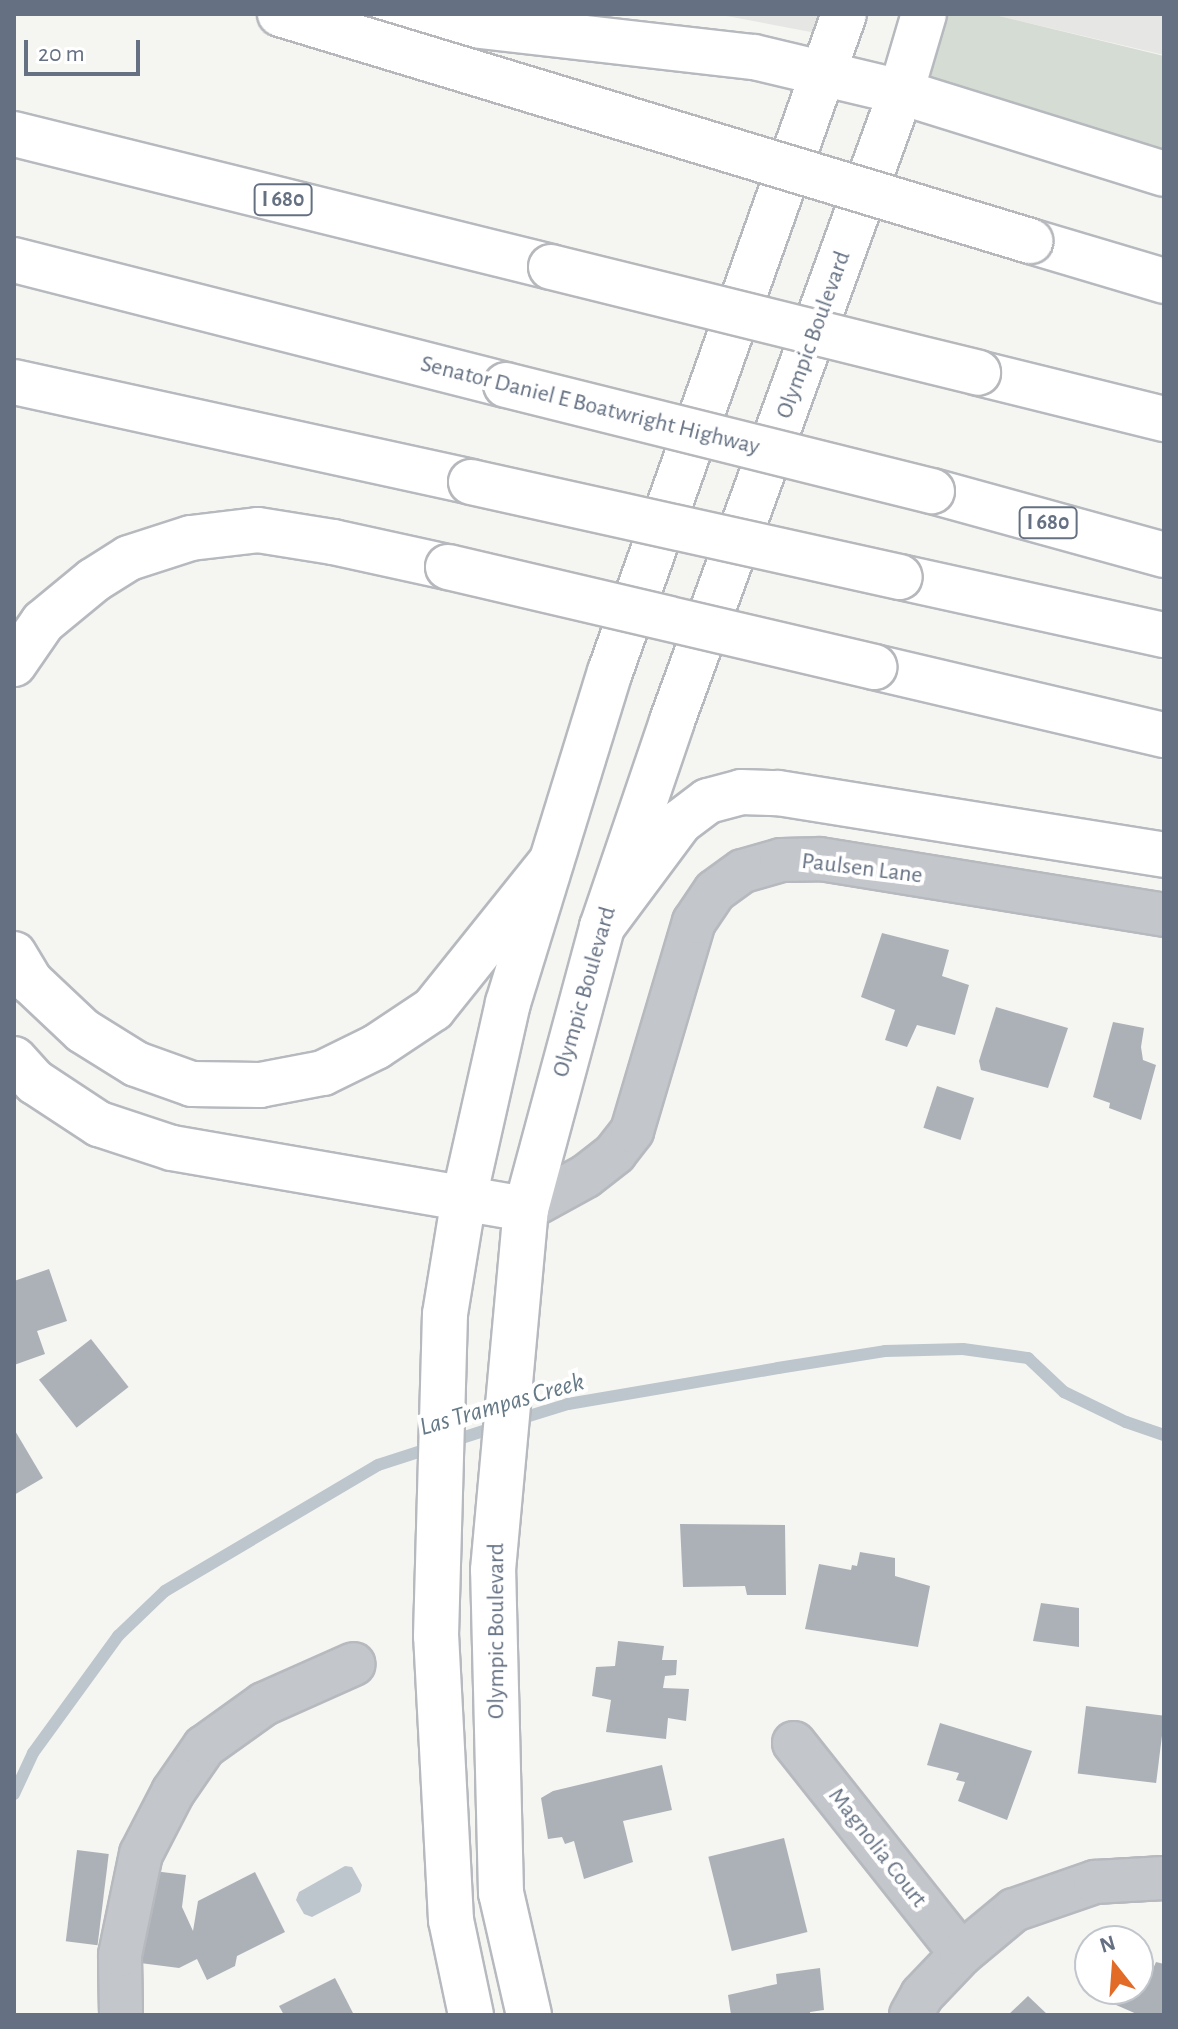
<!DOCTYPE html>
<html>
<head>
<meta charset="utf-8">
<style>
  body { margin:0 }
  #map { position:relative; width:1178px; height:2029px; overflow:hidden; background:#f5f6f2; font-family:"Alegreya Sans",sans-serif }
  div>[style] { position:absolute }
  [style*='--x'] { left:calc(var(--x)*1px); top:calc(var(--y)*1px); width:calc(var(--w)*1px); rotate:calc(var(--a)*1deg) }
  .built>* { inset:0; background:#e6e6e5 }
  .green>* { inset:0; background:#d5dcd3 }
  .water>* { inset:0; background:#bcc6cc }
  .stream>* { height:12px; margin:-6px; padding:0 6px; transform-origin:6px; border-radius:6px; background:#bcc6cc }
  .building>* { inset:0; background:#acb1b8; transform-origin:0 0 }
  .roads { filter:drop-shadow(2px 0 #b6b9be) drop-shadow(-2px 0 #b6b9be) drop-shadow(0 2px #b6b9be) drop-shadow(0 -2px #b6b9be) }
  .minor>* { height:42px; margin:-21px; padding:0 21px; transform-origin:21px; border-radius:21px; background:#c3c6ca }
  .major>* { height:44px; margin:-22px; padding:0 22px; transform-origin:22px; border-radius:22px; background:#fff }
  .highway>* { height:44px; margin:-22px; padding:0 22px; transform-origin:22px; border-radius:22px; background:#fff }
  .bridges { filter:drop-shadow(2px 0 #b6b8bc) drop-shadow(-2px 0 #b6b8bc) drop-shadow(0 2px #b6b8bc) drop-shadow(0 -2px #b6b8bc) }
  .highway-bridge>* { height:44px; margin:-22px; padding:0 22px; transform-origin:22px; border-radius:22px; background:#fff }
  span { translate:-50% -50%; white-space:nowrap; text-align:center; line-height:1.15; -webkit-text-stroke:8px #fff; paint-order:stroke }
  .shield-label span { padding:2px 6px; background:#fff; border:2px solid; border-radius:6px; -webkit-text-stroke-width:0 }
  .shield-label { font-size:22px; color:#657183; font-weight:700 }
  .street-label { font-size:24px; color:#657183 }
  .water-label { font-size:26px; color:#657986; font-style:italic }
  .frame { position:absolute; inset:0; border:16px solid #657183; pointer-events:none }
  .north { position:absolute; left:1074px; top:1925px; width:80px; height:80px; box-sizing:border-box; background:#fff; border:2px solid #c1c6cd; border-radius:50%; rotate:343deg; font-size:22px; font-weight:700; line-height:32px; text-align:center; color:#657183 }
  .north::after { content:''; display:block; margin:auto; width:28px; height:36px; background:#e16b27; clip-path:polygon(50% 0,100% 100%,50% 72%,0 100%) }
  .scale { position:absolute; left:24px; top:40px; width:116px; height:36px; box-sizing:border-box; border:4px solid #657183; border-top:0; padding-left:10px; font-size:24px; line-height:28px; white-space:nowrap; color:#657183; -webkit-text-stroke:6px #fff; paint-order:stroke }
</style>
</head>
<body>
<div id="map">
  <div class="built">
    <i style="clip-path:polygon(716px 14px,844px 14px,837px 37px)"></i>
    <i style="clip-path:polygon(991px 14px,1164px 14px,1164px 56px,1164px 55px)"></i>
  </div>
  <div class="green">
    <i style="clip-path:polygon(924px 14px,991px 14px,1164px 56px,1164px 174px,901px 92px)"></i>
  </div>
  <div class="water">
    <i style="clip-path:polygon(345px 1866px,352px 1867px,362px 1885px,360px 1892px,312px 1917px,304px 1914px,296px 1900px,299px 1892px)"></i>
  </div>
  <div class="stream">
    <i style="--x:516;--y:1420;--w:54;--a:-17.1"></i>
    <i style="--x:568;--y:1404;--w:213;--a:-9.7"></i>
    <i style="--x:778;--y:1368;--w:108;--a:-9"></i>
    <i style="--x:885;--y:1351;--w:78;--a:-1.5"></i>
    <i style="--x:963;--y:1349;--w:66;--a:7.9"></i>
    <i style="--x:1028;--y:1358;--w:50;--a:43.4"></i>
    <i style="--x:1064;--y:1392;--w:69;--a:25.8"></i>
    <i style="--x:1126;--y:1422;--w:40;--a:18.9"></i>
    <i style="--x:14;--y:1794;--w:45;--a:-65.1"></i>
    <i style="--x:33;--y:1753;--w:145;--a:-54"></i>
    <i style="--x:118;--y:1636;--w:65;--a:-43.8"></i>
    <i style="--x:165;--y:1591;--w:247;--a:-30.6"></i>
    <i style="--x:378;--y:1465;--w:127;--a:-17.9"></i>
  </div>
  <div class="building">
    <i style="clip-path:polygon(882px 933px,949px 950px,942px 976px,969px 985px,955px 1035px,917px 1025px,907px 1047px,885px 1040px,895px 1010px,861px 997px)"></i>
    <i style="clip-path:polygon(996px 1007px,1068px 1028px,1048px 1088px,981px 1070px,979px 1061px)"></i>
    <i style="clip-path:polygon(1113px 1022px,1144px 1028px,1141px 1047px,1143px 1060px,1156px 1065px,1141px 1120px,1109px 1108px,1110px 1103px,1093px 1097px)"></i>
    <i style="left:937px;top:1086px;width:39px;height:44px;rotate:18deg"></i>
    <i style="clip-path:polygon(49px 1269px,67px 1321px,37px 1331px,45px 1354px,14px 1365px,14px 1281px)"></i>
    <i style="left:91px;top:1339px;width:61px;height:66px;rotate:52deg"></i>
    <i style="clip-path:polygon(14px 1429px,43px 1478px,14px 1495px)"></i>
    <i style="clip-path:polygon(680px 1524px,785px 1525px,786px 1595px,747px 1595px,745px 1586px,683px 1587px)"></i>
    <i style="clip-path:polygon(860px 1552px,895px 1558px,895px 1576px,930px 1586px,918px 1647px,805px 1629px,819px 1564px,851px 1570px,852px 1565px,857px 1566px)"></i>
    <i style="clip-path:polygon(1041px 1603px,1079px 1608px,1079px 1647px,1033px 1641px)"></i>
    <i style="clip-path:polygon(618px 1641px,664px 1646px,662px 1660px,677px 1660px,676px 1675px,665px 1676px,663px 1688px,689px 1689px,686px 1721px,668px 1718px,666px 1739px,606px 1732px,611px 1700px,592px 1696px,596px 1667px,615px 1666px)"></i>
    <i style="left:1086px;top:1706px;width:79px;height:68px;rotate:7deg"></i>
    <i style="clip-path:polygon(940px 1723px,1032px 1751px,1007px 1820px,958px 1801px,965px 1782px,956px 1780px,959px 1773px,927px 1765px)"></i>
    <i style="clip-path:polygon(662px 1765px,672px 1810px,623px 1821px,633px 1862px,584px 1879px,574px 1841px,565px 1844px,562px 1837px,548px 1839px,541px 1798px,553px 1791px)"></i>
    <i style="left:784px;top:1838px;width:97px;height:78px;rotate:76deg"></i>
    <i style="left:77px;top:1850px;width:32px;height:92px;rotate:7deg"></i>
    <i style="clip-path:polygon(154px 1871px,186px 1875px,182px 1907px,193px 1931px,198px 1901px,255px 1872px,285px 1932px,237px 1956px,235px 1966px,207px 1980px,197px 1959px,179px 1968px,140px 1963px)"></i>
    <i style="clip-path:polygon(1156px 1962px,1164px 1964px,1164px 2015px,1139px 2015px,1107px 2001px,1111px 1989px,1138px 1989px,1138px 1966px,1152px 1971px)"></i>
    <i style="clip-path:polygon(820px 1968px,824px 2010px,810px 2012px,810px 2015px,731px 2015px,728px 1995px,777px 1984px,776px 1974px)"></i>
    <i style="clip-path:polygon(335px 1978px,354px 2015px,284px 2015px,279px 2006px)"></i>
    <i style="clip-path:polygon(1028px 1996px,1048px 2015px,1008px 2015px)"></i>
  </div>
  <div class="roads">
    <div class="minor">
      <i style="--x:526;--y:1209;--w:68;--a:-28.8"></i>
      <i style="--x:586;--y:1176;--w:37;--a:-38"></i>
      <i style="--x:615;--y:1153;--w:28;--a:-52"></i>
      <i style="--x:632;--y:1131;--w:218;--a:-73.5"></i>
      <i style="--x:694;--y:922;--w:37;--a:-56"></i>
      <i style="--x:715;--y:891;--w:34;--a:-36"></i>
      <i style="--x:743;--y:871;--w:40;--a:-16"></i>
      <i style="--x:781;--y:860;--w:39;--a:-1"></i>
      <i style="--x:820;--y:859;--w:349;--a:9.2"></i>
      <i style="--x:794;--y:1743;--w:269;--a:51.6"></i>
      <i style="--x:121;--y:2015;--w:60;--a:-91"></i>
      <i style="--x:120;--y:1955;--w:103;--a:-78.3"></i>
      <i style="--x:141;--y:1854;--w:70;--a:-62.7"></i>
      <i style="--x:173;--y:1792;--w:55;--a:-55.4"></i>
      <i style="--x:204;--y:1747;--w:74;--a:-35.6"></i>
      <i style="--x:264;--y:1704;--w:98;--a:-24"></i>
      <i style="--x:911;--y:2015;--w:23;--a:-61"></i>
      <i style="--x:922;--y:1995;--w:57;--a:-46.4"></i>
      <i style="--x:961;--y:1954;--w:69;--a:-39.7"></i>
      <i style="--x:1014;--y:1910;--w:86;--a:-19.1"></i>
      <i style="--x:1095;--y:1882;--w:69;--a:-3.3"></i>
    </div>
    <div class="major">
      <i style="--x:471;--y:2015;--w:97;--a:-101.9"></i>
      <i style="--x:451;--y:1920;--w:284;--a:-93"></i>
      <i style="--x:436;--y:1636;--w:322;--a:-88.4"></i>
      <i style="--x:445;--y:1314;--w:118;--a:-80.7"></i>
      <i style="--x:464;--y:1198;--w:200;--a:-77.3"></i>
      <i style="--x:508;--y:1003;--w:346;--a:-72.9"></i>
      <i style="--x:610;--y:672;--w:698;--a:-70.42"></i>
      <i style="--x:529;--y:2015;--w:125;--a:-102.9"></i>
      <i style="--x:501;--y:1893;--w:323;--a:-91.4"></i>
      <i style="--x:493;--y:1570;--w:363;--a:-84.8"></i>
      <i style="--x:526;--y:1209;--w:292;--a:-74.9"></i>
      <i style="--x:602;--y:927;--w:218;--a:-71.2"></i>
      <i style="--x:672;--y:721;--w:669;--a:-69.99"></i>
      <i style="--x:901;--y:92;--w:81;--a:-73.6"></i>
    </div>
    <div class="highway">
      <i style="--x:375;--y:14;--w:381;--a:6.5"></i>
      <i style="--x:754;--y:57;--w:151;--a:13.4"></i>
      <i style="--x:901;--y:92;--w:275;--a:17.3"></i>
      <i style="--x:14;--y:134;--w:553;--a:13.91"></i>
      <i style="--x:1030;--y:241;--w:140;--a:16.6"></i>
      <i style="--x:14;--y:260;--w:508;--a:14.26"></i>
      <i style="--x:978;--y:373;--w:192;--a:13.9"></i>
      <i style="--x:14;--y:382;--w:468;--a:12.3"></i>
      <i style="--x:932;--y:491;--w:241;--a:15.4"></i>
      <i style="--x:900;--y:577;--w:270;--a:12.4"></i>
      <i style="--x:14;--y:664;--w:51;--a:-55.4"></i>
      <i style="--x:43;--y:622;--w:66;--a:-39.5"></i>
      <i style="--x:94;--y:580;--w:41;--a:-32.2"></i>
      <i style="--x:129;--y:558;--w:65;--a:-17.9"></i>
      <i style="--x:191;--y:538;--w:67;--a:-6.8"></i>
      <i style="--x:258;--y:530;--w:76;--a:9.1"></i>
      <i style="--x:333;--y:542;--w:118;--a:12.3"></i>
      <i style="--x:874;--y:667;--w:298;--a:13.2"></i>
      <i style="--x:602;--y:927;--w:131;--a:-53.4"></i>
      <i style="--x:680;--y:822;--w:35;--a:-37"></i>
      <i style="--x:708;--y:801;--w:34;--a:-15"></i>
      <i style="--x:741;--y:792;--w:37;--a:2"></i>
      <i style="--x:778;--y:793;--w:391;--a:9.1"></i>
      <i style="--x:14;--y:954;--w:33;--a:59"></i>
      <i style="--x:31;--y:982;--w:71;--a:43.3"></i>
      <i style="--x:83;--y:1031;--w:62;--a:31.9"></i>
      <i style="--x:136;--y:1064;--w:59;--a:19.7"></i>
      <i style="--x:192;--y:1084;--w:68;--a:0.8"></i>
      <i style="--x:260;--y:1085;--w:64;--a:-10.8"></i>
      <i style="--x:323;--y:1073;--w:59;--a:-26.1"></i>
      <i style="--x:376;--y:1047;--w:69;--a:-33.7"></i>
      <i style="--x:433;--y:1009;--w:187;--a:-51.3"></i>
      <i style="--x:14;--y:1059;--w:31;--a:48"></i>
      <i style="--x:35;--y:1082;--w:77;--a:33.3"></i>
      <i style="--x:99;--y:1124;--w:77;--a:18.2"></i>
      <i style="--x:172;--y:1148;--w:359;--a:9.8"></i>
    </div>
  </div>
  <div class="bridges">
    <div class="highway-bridge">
      <i style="--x:280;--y:14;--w:784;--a:16.84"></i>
      <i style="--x:551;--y:267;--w:440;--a:13.9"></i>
      <i style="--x:506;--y:385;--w:439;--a:14"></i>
      <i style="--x:471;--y:482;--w:439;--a:12.5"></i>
      <i style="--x:448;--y:567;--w:438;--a:13.2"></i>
    </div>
  </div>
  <div class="shield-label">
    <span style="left:283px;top:200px">I 680</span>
    <span style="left:1048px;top:523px">I 680</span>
  </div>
  <div class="street-label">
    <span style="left:814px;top:335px;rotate:-70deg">Olympic Boulevard</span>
    <span style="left:590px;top:406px;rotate:14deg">Senator Daniel E Boatwright Highway</span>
    <span style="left:862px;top:869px;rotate:7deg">Paulsen Lane</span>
    <span style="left:585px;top:992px;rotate:-74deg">Olympic Boulevard</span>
    <span style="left:497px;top:1631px;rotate:-90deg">Olympic Boulevard</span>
    <span style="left:877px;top:1848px;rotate:52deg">Magnolia Court</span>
  </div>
  <div class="water-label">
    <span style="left:502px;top:1405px;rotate:-16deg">Las Trampas Creek</span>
  </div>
  <div class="frame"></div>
  <div class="north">N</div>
  <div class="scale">20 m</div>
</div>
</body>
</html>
